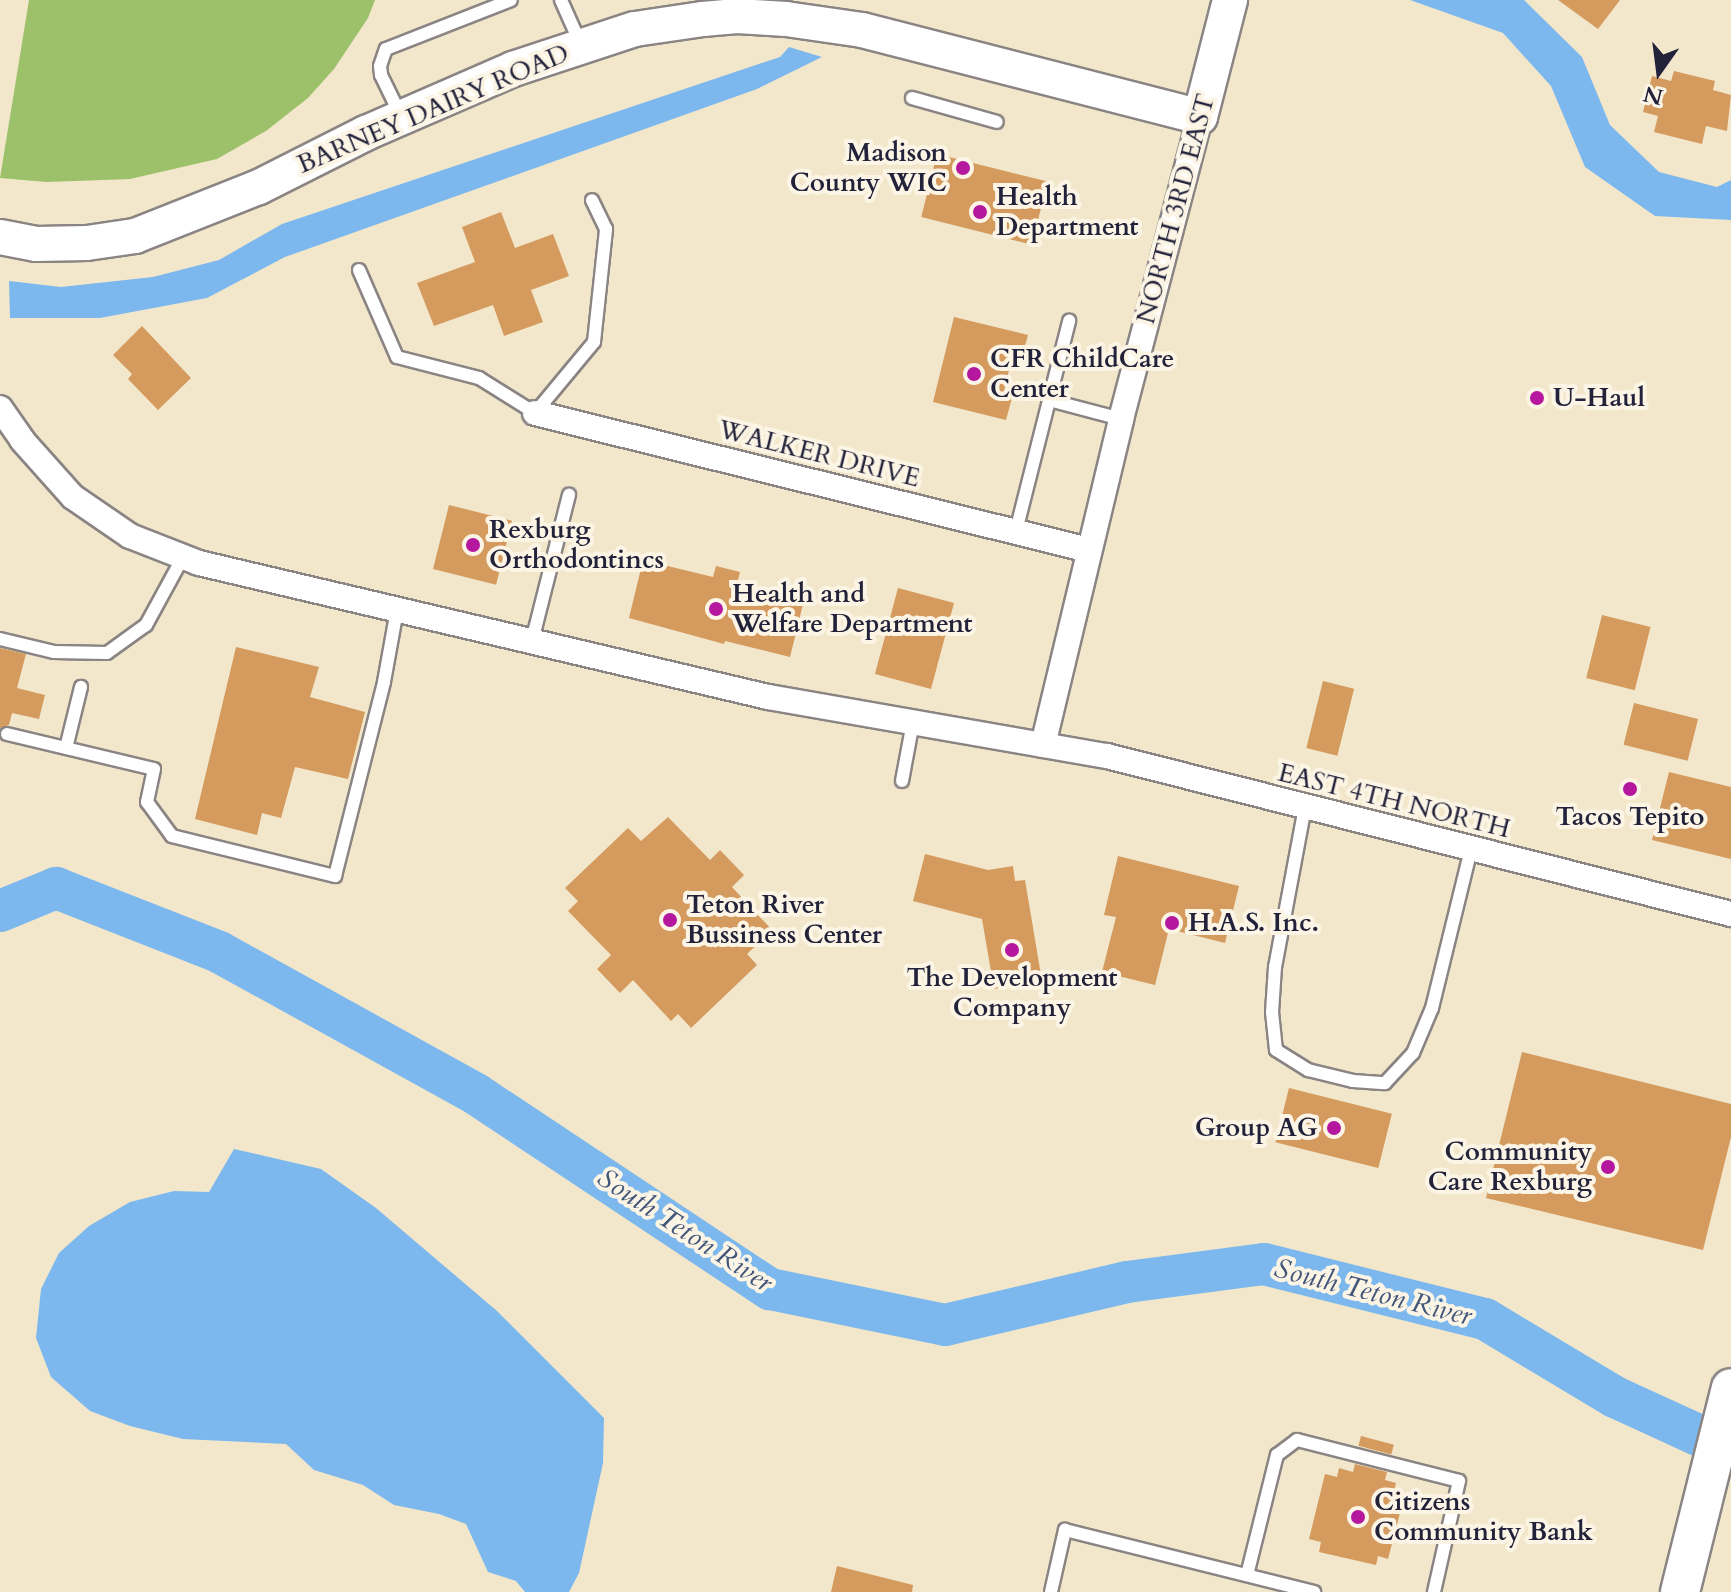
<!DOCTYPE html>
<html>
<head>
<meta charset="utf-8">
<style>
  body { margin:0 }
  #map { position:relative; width:1731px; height:1592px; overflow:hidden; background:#f2e7cb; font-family:Cardo,serif }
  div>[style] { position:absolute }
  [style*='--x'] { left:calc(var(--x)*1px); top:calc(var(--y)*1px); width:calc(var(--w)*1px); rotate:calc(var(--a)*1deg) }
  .green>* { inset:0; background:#9dc16b }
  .water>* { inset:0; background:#7cb8ee }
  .river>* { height:42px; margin:-21px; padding:0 21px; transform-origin:21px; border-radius:21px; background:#7cb8ee }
  .building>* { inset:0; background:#d49a5e; transform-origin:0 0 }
  .roads { filter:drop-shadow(2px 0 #8a8483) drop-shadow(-2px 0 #8a8483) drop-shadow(0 2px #8a8483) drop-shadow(0 -2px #8a8483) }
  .lane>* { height:12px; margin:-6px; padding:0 6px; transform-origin:6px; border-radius:6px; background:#fff }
  .street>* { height:24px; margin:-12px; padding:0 12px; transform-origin:12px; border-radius:12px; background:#fff }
  .secondary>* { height:34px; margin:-17px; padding:0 17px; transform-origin:17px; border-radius:17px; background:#fff }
  .primary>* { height:38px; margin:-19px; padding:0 19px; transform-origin:19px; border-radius:19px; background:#fff }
  .dots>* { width:22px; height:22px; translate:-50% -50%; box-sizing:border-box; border:4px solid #fcf5e5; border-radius:50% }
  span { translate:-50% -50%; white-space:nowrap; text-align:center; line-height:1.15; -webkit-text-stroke:8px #fcf5e5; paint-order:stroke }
  .street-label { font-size:26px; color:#22223b }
  .poi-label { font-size:26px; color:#22223b; font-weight:700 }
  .right { translate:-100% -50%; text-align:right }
  .left { translate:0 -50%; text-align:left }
  .water-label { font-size:28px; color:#42567a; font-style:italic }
  .north { position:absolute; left:1619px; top:32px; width:80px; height:80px; -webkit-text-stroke:6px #fcf5e5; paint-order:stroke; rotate:194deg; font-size:22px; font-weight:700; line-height:32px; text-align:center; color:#22223b }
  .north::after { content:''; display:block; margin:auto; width:28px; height:36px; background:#22223b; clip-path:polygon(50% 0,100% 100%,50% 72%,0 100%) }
</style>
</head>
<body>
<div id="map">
  <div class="green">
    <i style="clip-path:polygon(29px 0,375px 0,368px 18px,334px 69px,308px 98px,266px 131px,217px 159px,130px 179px,47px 182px,0 178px)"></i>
  </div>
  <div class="water">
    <i style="clip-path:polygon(1410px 0,1524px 0,1582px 57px,1610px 125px,1659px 172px,1717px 187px,1731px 180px,1731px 220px,1655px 216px,1585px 167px,1551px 86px,1503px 33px)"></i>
    <i style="clip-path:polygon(789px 47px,822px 57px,757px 89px,285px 257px,207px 298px,100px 318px,10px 318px,9px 281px,61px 287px,153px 277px,219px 260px,282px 224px,780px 57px)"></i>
    <i style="clip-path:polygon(234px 1149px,321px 1169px,376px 1208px,497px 1311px,604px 1418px,603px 1463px,579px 1573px,569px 1592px,525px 1592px,516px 1581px,488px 1572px,466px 1524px,439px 1514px,394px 1505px,363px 1485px,314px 1470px,286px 1444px,183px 1439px,130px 1426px,90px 1411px,51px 1377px,36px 1338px,41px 1289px,59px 1253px,89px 1226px,130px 1202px,174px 1191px,209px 1192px)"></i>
  </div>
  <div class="river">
    <i style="--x:0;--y:911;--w:61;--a:-22.3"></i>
    <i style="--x:56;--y:888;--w:175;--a:21.4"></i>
    <i style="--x:219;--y:952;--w:294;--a:28.9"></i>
    <i style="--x:476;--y:1094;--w:353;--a:33.6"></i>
    <i style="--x:770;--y:1289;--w:179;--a:11.6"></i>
    <i style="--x:945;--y:1325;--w:187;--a:-13.3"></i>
    <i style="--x:1127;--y:1282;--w:138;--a:-7.5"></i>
    <i style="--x:1264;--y:1264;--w:228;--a:14"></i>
    <i style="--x:1485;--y:1319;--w:152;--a:31"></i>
    <i style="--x:1615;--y:1397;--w:128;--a:24.6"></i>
  </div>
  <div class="building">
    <i style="clip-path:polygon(1558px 0,1620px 0,1598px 29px)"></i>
    <i style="clip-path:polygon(1674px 71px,1715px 81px,1713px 90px,1731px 95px,1727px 131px,1706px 126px,1702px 144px,1654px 132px,1658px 116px,1643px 112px,1652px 76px,1671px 81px)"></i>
    <i style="left:937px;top:154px;width:114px;height:65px;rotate:14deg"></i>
    <i style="clip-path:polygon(501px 212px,515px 248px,553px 234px,569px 276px,531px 290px,543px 322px,504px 336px,493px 305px,434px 326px,417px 283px,475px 262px,462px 227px)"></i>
    <i style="clip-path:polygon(954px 317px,1028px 335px,1022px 356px,1013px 353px,1004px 391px,1013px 394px,1006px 420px,933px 402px)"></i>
    <i style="clip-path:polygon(142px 326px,191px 378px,158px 410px,128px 379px,132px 374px,113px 355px)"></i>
    <i style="left:449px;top:505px;width:65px;height:66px;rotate:14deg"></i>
    <i style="clip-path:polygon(643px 560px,713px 577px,716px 566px,740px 572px,737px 584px,804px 600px,790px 657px,725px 641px,724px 644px,629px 618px)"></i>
    <i style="left:898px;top:588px;width:58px;height:89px;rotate:15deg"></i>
    <i style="left:1602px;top:615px;width:50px;height:65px;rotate:14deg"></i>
    <i style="clip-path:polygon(236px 647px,319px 667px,310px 697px,365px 712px,348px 779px,295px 767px,281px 818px,262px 813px,257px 835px,195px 819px)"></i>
    <i style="clip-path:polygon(0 648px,26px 654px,17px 688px,45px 695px,39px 719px,12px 713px,9px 725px,0 728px)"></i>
    <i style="left:1323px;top:681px;width:32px;height:69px;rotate:14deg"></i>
    <i style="left:1634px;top:703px;width:66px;height:43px;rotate:14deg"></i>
    <i style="clip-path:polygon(1669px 772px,1731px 787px,1731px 859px,1652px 840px)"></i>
    <i style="clip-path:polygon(668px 817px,710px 860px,720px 850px,744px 875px,732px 887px,772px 930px,747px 954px,757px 965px,691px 1028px,678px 1014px,671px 1021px,633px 980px,620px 993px,597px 969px,611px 955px,568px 911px,578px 901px,565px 888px,628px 828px,641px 841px)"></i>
    <i style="clip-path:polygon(925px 854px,988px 870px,1013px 866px,1015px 881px,1025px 880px,1042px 981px,994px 989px,982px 919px,913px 901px)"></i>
    <i style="clip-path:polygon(1118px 856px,1239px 886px,1225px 943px,1169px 929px,1155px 985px,1102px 972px,1116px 917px,1104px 915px)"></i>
    <i style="clip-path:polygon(1522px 1052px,1731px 1104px,1731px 1137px,1703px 1250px,1486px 1198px)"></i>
    <i style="left:1289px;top:1088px;width:106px;height:56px;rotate:14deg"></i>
    <i style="left:1361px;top:1436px;width:34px;height:10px;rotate:15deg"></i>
    <i style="clip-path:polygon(1355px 1464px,1387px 1472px,1385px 1480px,1396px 1483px,1394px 1491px,1405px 1494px,1388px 1559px,1378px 1556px,1376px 1565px,1319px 1552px,1321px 1542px,1309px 1539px,1325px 1474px,1337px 1477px,1339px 1468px,1353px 1472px)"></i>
    <i style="clip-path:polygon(837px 1566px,913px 1585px,912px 1592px,831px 1592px)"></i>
  </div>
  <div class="roads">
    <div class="lane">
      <i style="--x:561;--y:0;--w:49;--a:66"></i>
      <i style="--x:912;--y:98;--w:88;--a:15.8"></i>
      <i style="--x:400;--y:114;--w:43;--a:-116"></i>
      <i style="--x:381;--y:75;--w:9;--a:-96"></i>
      <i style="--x:380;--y:66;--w:18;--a:-71"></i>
      <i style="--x:386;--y:49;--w:134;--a:-21.4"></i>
      <i style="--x:359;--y:270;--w:95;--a:66.4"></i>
      <i style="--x:397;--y:357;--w:85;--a:14.4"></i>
      <i style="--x:479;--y:378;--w:66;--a:32"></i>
      <i style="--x:535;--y:413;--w:92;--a:-50.3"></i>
      <i style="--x:594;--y:342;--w:114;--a:-83.9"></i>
      <i style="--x:606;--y:229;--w:32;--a:-116"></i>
      <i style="--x:1049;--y:400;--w:74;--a:14.8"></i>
      <i style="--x:1016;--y:531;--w:217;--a:-75.8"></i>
      <i style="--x:0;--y:639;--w:56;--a:13.5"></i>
      <i style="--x:54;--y:652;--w:53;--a:1.1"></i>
      <i style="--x:107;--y:653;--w:48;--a:-35.7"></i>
      <i style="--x:146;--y:625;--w:77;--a:-61.4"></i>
      <i style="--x:532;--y:641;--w:151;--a:-75.8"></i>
      <i style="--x:7;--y:734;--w:151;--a:13.4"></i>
      <i style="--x:154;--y:769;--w:34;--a:102"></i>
      <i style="--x:147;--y:802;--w:42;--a:53.7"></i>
      <i style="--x:172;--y:836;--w:168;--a:13.8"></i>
      <i style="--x:335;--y:876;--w:200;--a:-75.8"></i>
      <i style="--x:384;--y:682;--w:73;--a:-79.8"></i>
      <i style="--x:66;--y:748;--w:63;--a:-76.2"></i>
      <i style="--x:902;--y:781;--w:60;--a:-79.4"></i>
      <i style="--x:1305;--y:807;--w:163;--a:100.6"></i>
      <i style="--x:1275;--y:967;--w:45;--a:93.8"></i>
      <i style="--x:1272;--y:1012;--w:38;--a:84"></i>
      <i style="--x:1276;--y:1050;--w:38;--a:32"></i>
      <i style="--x:1308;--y:1070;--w:46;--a:13.7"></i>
      <i style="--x:1353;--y:1081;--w:32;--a:4"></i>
      <i style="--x:1385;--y:1083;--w:41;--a:-47"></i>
      <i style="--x:1413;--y:1053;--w:49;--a:-67.1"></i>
      <i style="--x:1432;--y:1008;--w:164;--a:-76.2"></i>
      <i style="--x:1247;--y:1575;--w:124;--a:-76"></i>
      <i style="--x:1277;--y:1455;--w:25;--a:-37"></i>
      <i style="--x:1297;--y:1440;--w:167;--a:14.2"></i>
      <i style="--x:1459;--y:1481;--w:114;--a:102.7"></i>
      <i style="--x:1051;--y:1592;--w:64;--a:-77.3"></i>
      <i style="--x:1065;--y:1530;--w:257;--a:14"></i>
    </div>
    <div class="street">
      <i style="--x:0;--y:408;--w:39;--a:55"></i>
      <i style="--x:22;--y:440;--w:76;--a:48.2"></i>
      <i style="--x:73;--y:497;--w:69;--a:34.4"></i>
      <i style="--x:130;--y:536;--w:74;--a:21.4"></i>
      <i style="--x:199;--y:563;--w:585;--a:13.25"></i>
      <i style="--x:768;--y:697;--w:344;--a:9.9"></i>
      <i style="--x:1107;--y:756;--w:644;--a:14.21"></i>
      <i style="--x:535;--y:413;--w:571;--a:13.89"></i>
      <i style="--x:1043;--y:745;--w:335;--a:-76.5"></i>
      <i style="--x:1121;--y:419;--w:312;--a:-75.3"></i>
    </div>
    <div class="secondary">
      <i style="--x:0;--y:237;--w:37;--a:11"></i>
      <i style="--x:36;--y:244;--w:51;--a:-1.1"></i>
      <i style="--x:87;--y:243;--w:49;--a:-8.3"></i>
      <i style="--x:135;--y:236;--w:133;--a:-21.6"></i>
      <i style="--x:259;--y:187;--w:120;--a:-26.8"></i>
      <i style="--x:366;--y:133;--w:160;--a:-23.5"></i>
      <i style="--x:513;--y:69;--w:128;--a:-18.2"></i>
      <i style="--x:635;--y:29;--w:69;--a:-8.4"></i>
      <i style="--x:703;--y:19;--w:34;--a:-5"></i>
      <i style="--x:737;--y:16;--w:49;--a:3.5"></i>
      <i style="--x:786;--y:19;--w:77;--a:8.2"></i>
      <i style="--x:862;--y:30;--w:349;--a:14.4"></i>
      <i style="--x:1200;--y:117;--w:121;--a:-75.6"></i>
    </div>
    <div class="primary">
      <i style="--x:1680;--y:1592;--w:210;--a:-76"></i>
    </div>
  </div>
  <div class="dots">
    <i style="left:963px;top:168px;background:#b5179e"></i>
    <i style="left:980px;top:212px;background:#b5179e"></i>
    <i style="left:974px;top:374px;background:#b5179e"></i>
    <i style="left:1537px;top:398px;background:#b5179e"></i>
    <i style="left:473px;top:545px;background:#b5179e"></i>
    <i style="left:716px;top:609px;background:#b5179e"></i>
    <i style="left:1630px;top:789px;background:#b5179e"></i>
    <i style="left:670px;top:920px;background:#b5179e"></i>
    <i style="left:1172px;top:923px;background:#b5179e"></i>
    <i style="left:1012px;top:950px;background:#b5179e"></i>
    <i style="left:1334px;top:1128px;background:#b5179e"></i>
    <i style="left:1608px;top:1167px;background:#b5179e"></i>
    <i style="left:1358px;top:1517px;background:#b5179e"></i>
  </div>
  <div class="street-label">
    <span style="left:433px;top:109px;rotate:-23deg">BARNEY DAIRY ROAD</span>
    <span style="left:1176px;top:209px;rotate:-75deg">NORTH 3RD EAST</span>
    <span style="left:819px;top:454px;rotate:14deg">WALKER DRIVE</span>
    <span style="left:1394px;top:801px;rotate:14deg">EAST 4TH NORTH</span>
  </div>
  <div class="poi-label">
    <span class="right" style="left:947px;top:168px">Madison<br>County WIC</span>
    <span class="left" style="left:996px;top:212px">Health<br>Department</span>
    <span class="left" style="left:990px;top:374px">CFR ChildCare<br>Center</span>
    <span class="left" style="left:1553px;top:398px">U-Haul</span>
    <span class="left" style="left:489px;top:545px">Rexburg<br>Orthodontincs</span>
    <span class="left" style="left:732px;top:609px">Health and<br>Welfare Department</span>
    <span style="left:1630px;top:817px">Tacos Tepito</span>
    <span class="left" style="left:686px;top:920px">Teton River<br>Bussiness Center</span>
    <span class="left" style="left:1188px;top:923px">H.A.S. Inc.</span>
    <span style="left:1012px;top:993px">The Development<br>Company</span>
    <span class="right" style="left:1318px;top:1128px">Group AG</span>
    <span class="right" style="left:1592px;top:1167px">Community<br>Care Rexburg</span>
    <span class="left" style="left:1374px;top:1517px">Citizens<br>Community Bank</span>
  </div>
  <div class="water-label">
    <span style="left:685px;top:1230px;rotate:33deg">South Teton River</span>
    <span style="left:1373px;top:1292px;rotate:14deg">South Teton River</span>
  </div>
  <div class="north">N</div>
</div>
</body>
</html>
